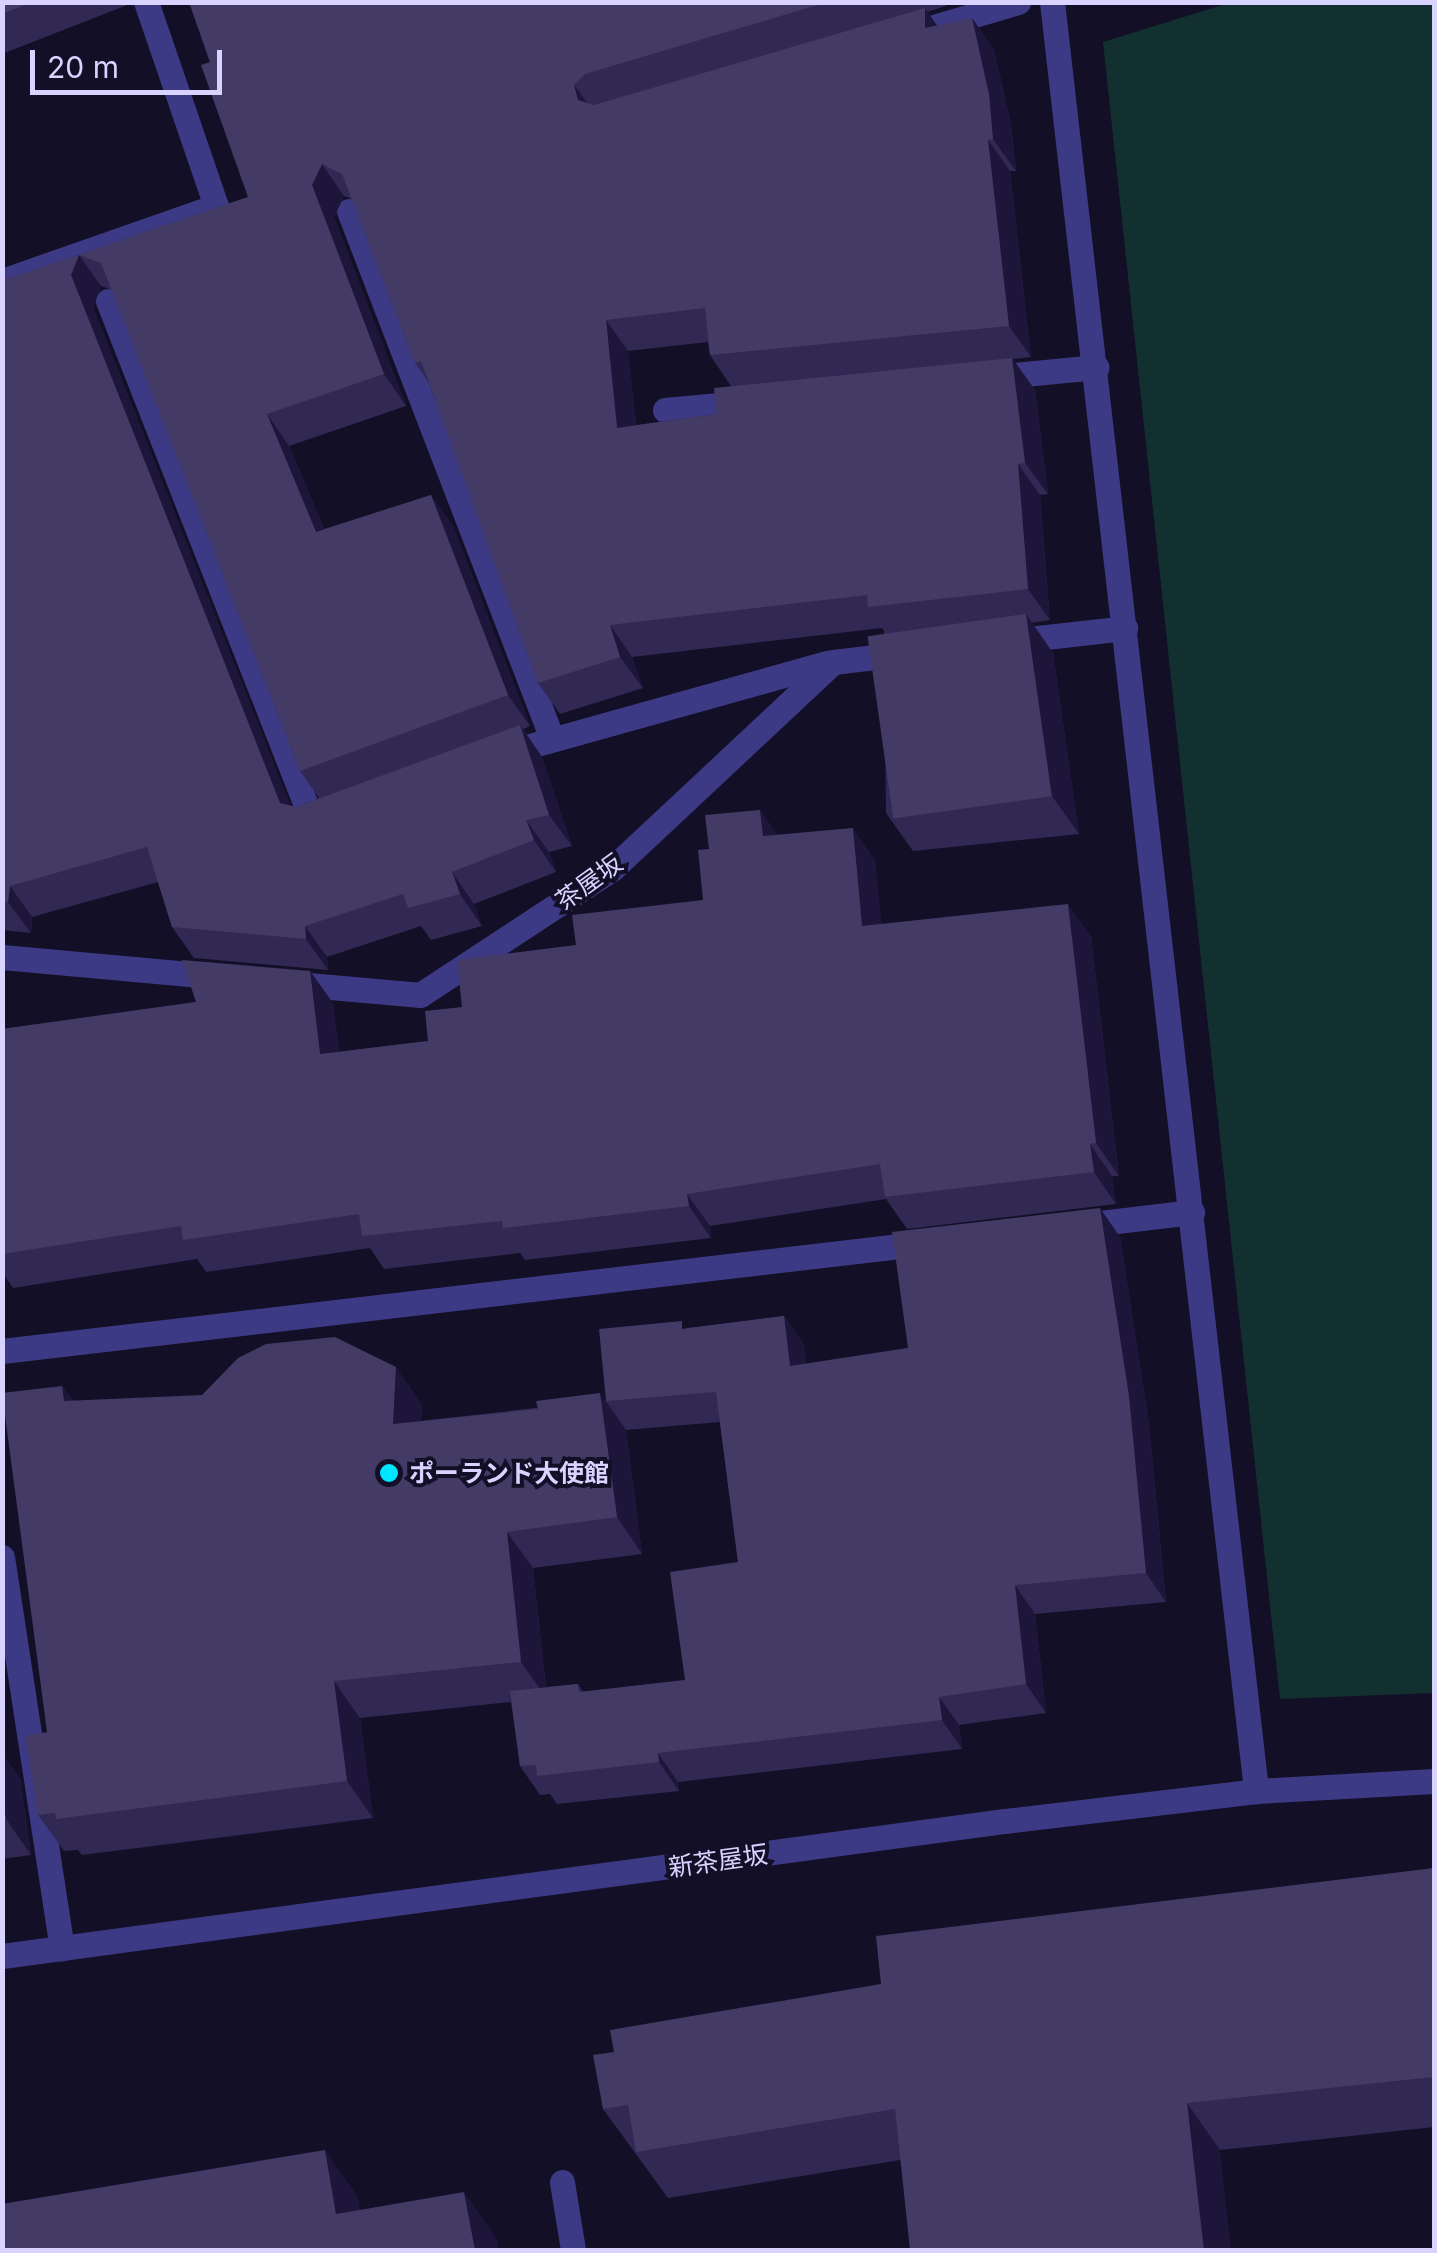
<!DOCTYPE html>
<html>
<head>
<meta charset="utf-8">
<style>
  body { margin:0 }
  #map { position:relative; width:1437px; height:2253px; overflow:hidden; background:#130f26; font-family:Inter,"Noto Sans JP",sans-serif }
  div>[style] { position:absolute }
  [style*='--x'] { left:calc(var(--x)*1px); top:calc(var(--y)*1px); width:calc(var(--w)*1px); rotate:calc(var(--a)*1deg) }
  .green>* { inset:0; background:#12302f }
  .minor>* { height:25px; margin:-12.5px; padding:0 12.5px; transform-origin:12.5px; border-radius:12.5px; background:#3d3a85 }
  .wall>* { inset:0; background:#312854 }
  .shaded-wall>* { inset:0; background:#1d163a }
  .building>* { inset:0; background:#433a66; transform-origin:0 0 }
  .dots>* { width:28px; height:28px; translate:-50% -50%; box-sizing:border-box; border:5px solid #130f26; border-radius:50% }
  span { translate:-50% -50%; white-space:nowrap; text-align:center; line-height:1.15; -webkit-text-stroke:8px #130f26; paint-order:stroke }
  .street-label { font-size:25px; color:#d9d4ff }
  .poi-label { font-size:25px; color:#d9d4ff; font-weight:700 }
  .left { translate:0 -50%; text-align:left }
  .frame { position:absolute; inset:0; border:5px solid #d9d4ff; pointer-events:none }
  .scale { position:absolute; left:30px; top:50px; width:192px; height:45px; box-sizing:border-box; border:5px solid #d9d4ff; border-top:0; padding-left:12px; font-size:30px; line-height:35px; white-space:nowrap; color:#d9d4ff; -webkit-text-stroke:8px #130f26; paint-order:stroke }
</style>
</head>
<body>
<div id="map">
  <div class="green">
    <i style="clip-path:polygon(1229px 3px,1434px 3px,1434px 1693px,1280px 1699px,1103px 42px)"></i>
  </div>
  <div class="minor">
    <i style="--x:1052;--y:2;--w:1801;--a:83.49"></i>
    <i style="--x:910;--y:34;--w:113;--a:-16.5"></i>
    <i style="--x:349;--y:211;--w:563;--a:68.96"></i>
    <i style="--x:2;--y:281;--w:227;--a:-19.3"></i>
    <i style="--x:216;--y:206;--w:216;--a:-108.9"></i>
    <i style="--x:108;--y:301;--w:561;--a:68.56"></i>
    <i style="--x:313;--y:823;--w:11;--a:-22"></i>
    <i style="--x:993;--y:377;--w:104;--a:-5.5"></i>
    <i style="--x:665;--y:410;--w:84;--a:-5.4"></i>
    <i style="--x:1010;--y:641;--w:116;--a:-6.4"></i>
    <i style="--x:501;--y:754;--w:339;--a:-15.6"></i>
    <i style="--x:2;--y:957;--w:221;--a:5.2"></i>
    <i style="--x:286;--y:983;--w:135;--a:5.1"></i>
    <i style="--x:420;--y:995;--w:230;--a:-33.3"></i>
    <i style="--x:612;--y:869;--w:303;--a:-43.1"></i>
    <i style="--x:833;--y:662;--w:67;--a:-6.8"></i>
    <i style="--x:1075;--y:1226;--w:118;--a:-6.8"></i>
    <i style="--x:2;--y:1351;--w:930;--a:-6.67"></i>
    <i style="--x:2;--y:1557;--w:396;--a:81.3"></i>
    <i style="--x:2;--y:1956;--w:1012;--a:-7.67"></i>
    <i style="--x:1005;--y:1821;--w:253;--a:-6.8"></i>
    <i style="--x:1256;--y:1791;--w:178;--a:-3.2"></i>
    <i style="--x:562;--y:2182;--w:69;--a:80.8"></i>
  </div>
  <div class="wall">
    <i style="clip-path:polygon(2px 2px,131px 2px,130px 4px,2px 54px)"></i>
    <i style="clip-path:polygon(evenodd,189px 2px,946px 2px,946px 6px,927px 12px,937px 26px,972px 18px,994px 50px,1011px 125px,1016px 171px,1010px 171px,1031px 357px,1013px 359px,1035px 390px,1048px 494px,1040px 495px,1050px 620px,1031px 623px,1053px 653px,1079px 834px,913px 851px,886px 813px,884px 631px,882px 628px,632px 657px,643px 688px,560px 714px,538px 683px,430px 384px,415px 363px,352px 199px,344px 196px,334px 217px,406px 406px,289px 446px,324px 529px,431px 495px,453px 526px,530px 726px,523px 729px,542px 757px,572px 846px,549px 852px,556px 872px,474px 904px,482px 926px,431px 940px,421px 926px,327px 957px,328px 970px,194px 958px,172px 927px,158px 882px,32px 917px,31px 933px,2px 930px,2px 281px,248px 197px,210px 62px,189px 2px,101px 286px,112px 290px,300px 771px,319px 798px,296px 807px,290px 805px,93px 307px,101px 286px,189px 2px,708px 342px,710px 355px,731px 386px,716px 414px,636px 425px,628px 351px,708px 342px)"></i>
    <i style="clip-path:polygon(778px 835px,875px 860px,881px 924px,1091px 936px,1119px 1176px,1112px 1176px,1116px 1204px,907px 1229px,886px 1199px,710px 1226px,711px 1238px,525px 1260px,520px 1253px,384px 1269px,370px 1248px,206px 1272px,197px 1259px,13px 1288px,2px 1272px,2px 1029px,196px 1002px,310px 971px,333px 1003px,339px 1052px,428px 1041px,462px 1007px,576px 945px,703px 900px,709px 849px)"></i>
    <i style="clip-path:polygon(evenodd,1120px 1237px,1149px 1424px,1166px 1602px,1035px 1614px,1046px 1713px,959px 1725px,962px 1749px,678px 1782px,679px 1791px,557px 1804px,550px 1794px,540px 1795px,520px 1766px,511px 1702px,360px 1718px,373px 1818px,82px 1855px,78px 1850px,64px 1851px,38px 1815px,47px 1732px,62px 1386px,73px 1401px,422px 1404px,421px 1421px,606px 1400px,687px 1328px,784px 1316px,804px 1345px,806px 1364px,908px 1348px,1120px 1237px,720px 1422px,738px 1562px,685px 1680px,583px 1692px,578px 1684px,546px 1687px,533px 1568px,642px 1554px,626px 1430px,720px 1422px)"></i>
    <i style="clip-path:polygon(2px 1754px,20px 1778px,31px 1855px,2px 1859px)"></i>
    <i style="clip-path:polygon(1434px 1868px,1434px 2127px,1220px 2150px,900px 2160px,668px 2198px,603px 2109px,614px 2052px,881px 1984px)"></i>
  </div>
  <div class="shaded-wall">
    <i style="clip-path:polygon(925px 8px,947px 40px,925px 28px)"></i>
    <i style="clip-path:polygon(972px 18px,994px 50px,1011px 125px,1016px 171px,993px 139px)"></i>
    <i style="clip-path:polygon(574px 85px,597px 116px,578px 100px)"></i>
    <i style="clip-path:polygon(988px 140px,1010px 171px,1031px 357px,1009px 326px)"></i>
    <i style="clip-path:polygon(322px 164px,344px 196px,334px 217px,406px 406px,384px 374px,312px 185px)"></i>
    <i style="clip-path:polygon(79px 255px,101px 286px,93px 307px,302px 835px,280px 803px,71px 275px)"></i>
    <i style="clip-path:polygon(606px 320px,628px 351px,640px 459px,617px 428px)"></i>
    <i style="clip-path:polygon(1012px 358px,1035px 390px,1048px 494px,1025px 463px)"></i>
    <i style="clip-path:polygon(267px 414px,289px 446px,338px 563px,316px 532px)"></i>
    <i style="clip-path:polygon(1018px 464px,1040px 495px,1050px 620px,1028px 589px)"></i>
    <i style="clip-path:polygon(431px 495px,453px 526px,530px 726px,508px 695px)"></i>
    <i style="clip-path:polygon(1026px 614px,1053px 653px,1079px 834px,1052px 796px)"></i>
    <i style="clip-path:polygon(610px 625px,632px 657px,643px 688px,620px 657px)"></i>
    <i style="clip-path:polygon(520px 725px,542px 757px,572px 846px,549px 815px)"></i>
    <i style="clip-path:polygon(760px 810px,783px 842px,763px 836px)"></i>
    <i style="clip-path:polygon(526px 820px,549px 852px,556px 872px,534px 840px)"></i>
    <i style="clip-path:polygon(853px 828px,875px 860px,885px 958px,862px 926px)"></i>
    <i style="clip-path:polygon(452px 872px,474px 904px,482px 926px,460px 894px)"></i>
    <i style="clip-path:polygon(10px 886px,32px 917px,31px 933px,8px 902px)"></i>
    <i style="clip-path:polygon(1068px 904px,1091px 936px,1119px 1176px,1096px 1143px)"></i>
    <i style="clip-path:polygon(305px 926px,327px 957px,328px 970px,306px 939px)"></i>
    <i style="clip-path:polygon(310px 971px,333px 1003px,343px 1086px,320px 1054px)"></i>
    <i style="clip-path:polygon(1090px 1144px,1112px 1176px,1116px 1204px,1094px 1172px)"></i>
    <i style="clip-path:polygon(687px 1194px,710px 1226px,711px 1238px,689px 1206px)"></i>
    <i style="clip-path:polygon(1100px 1208px,1120px 1237px,1149px 1424px,1166px 1602px,1146px 1573px)"></i>
    <i style="clip-path:polygon(784px 1316px,804px 1345px,810px 1395px,790px 1366px)"></i>
    <i style="clip-path:polygon(396px 1367px,422px 1404px,419px 1461px,393px 1424px)"></i>
    <i style="clip-path:polygon(62px 1386px,88px 1423px,64px 1401px)"></i>
    <i style="clip-path:polygon(600px 1393px,626px 1430px,642px 1554px,617px 1517px)"></i>
    <i style="clip-path:polygon(507px 1532px,533px 1568px,547px 1699px,521px 1662px)"></i>
    <i style="clip-path:polygon(1015px 1585px,1035px 1614px,1046px 1713px,1026px 1684px)"></i>
    <i style="clip-path:polygon(334px 1681px,360px 1718px,373px 1818px,347px 1781px)"></i>
    <i style="clip-path:polygon(939px 1697px,959px 1725px,962px 1749px,942px 1720px)"></i>
    <i style="clip-path:polygon(658px 1753px,678px 1782px,679px 1791px,659px 1762px)"></i>
    <i style="clip-path:polygon(2px 1754px,20px 1778px,31px 1855px,6px 1819px,2px 1798px)"></i>
    <i style="clip-path:polygon(1187px 2103px,1220px 2150px,1231px 2250px,1204px 2250px)"></i>
    <i style="clip-path:polygon(325px 2150px,358px 2197px,367px 2250px,336px 2214px)"></i>
    <i style="clip-path:polygon(464px 2192px,497px 2239px,499px 2250px,475px 2250px)"></i>
  </div>
  <div class="building">
    <i style="clip-path:polygon(2px 2px,32px 2px,2px 14px)"></i>
    <i style="clip-path:polygon(189px 2px,828px 2px,585px 74px,574px 85px,578px 100px,594px 105px,925px 8px,925px 28px,972px 18px,989px 94px,993px 139px,988px 140px,1009px 326px,710px 355px,705px 308px,606px 320px,617px 428px,716px 414px,714px 388px,1012px 358px,1025px 463px,1018px 464px,1028px 589px,868px 607px,867px 595px,610px 625px,620px 657px,538px 683px,421px 361px,415px 363px,342px 174px,322px 164px,312px 185px,384px 374px,267px 414px,316px 532px,431px 495px,508px 695px,300px 771px,101px 263px,79px 255px,71px 275px,280px 803px,296px 807px,520px 725px,549px 815px,526px 820px,534px 840px,452px 872px,460px 894px,408px 908px,403px 894px,305px 926px,306px 939px,172px 927px,147px 847px,10px 886px,8px 902px,2px 901px,2px 281px,248px 197px,201px 65px,210px 62px)"></i>
    <i style="left:1026px;top:614px;width:184px;height:160px;rotate:82deg"></i>
    <i style="clip-path:polygon(760px 810px,763px 836px,853px 828px,862px 926px,1068px 904px,1096px 1143px,1090px 1144px,1094px 1172px,885px 1197px,880px 1164px,687px 1194px,689px 1206px,503px 1228px,502px 1221px,362px 1236px,359px 1214px,183px 1240px,181px 1226px,2px 1254px,2px 1029px,196px 1002px,182px 960px,310px 971px,320px 1054px,428px 1041px,425px 1011px,462px 1007px,457px 960px,576px 945px,572px 915px,703px 900px,698px 850px,709px 849px,705px 815px)"></i>
    <i style="clip-path:polygon(1100px 1208px,1129px 1396px,1146px 1573px,1015px 1585px,1026px 1684px,939px 1697px,942px 1720px,658px 1753px,659px 1762px,537px 1776px,536px 1765px,520px 1766px,510px 1691px,578px 1684px,579px 1692px,685px 1680px,670px 1572px,738px 1562px,716px 1392px,606px 1401px,599px 1329px,682px 1321px,682px 1329px,784px 1316px,790px 1366px,908px 1348px,892px 1232px)"></i>
    <i style="clip-path:polygon(335px 1337px,396px 1367px,393px 1424px,538px 1409px,536px 1401px,600px 1393px,617px 1517px,507px 1532px,521px 1662px,334px 1681px,347px 1781px,56px 1819px,55px 1813px,38px 1815px,26px 1736px,47px 1732px,2px 1393px,62px 1386px,64px 1401px,202px 1395px,238px 1358px,266px 1344px)"></i>
    <i style="clip-path:polygon(2px 1799px,6px 1819px,2px 1819px)"></i>
    <i style="clip-path:polygon(1434px 1868px,1434px 2077px,1187px 2103px,1204px 2250px,910px 2250px,895px 2109px,636px 2152px,628px 2105px,603px 2109px,593px 2055px,614px 2052px,610px 2030px,881px 1984px,876px 1936px)"></i>
    <i style="clip-path:polygon(325px 2150px,336px 2214px,464px 2192px,475px 2250px,2px 2250px,2px 2204px)"></i>
  </div>
  <div class="dots">
    <i style="left:389px;top:1473px;background:#00e5ff"></i>
  </div>
  <div class="street-label">
    <span style="left:589px;top:882px;rotate:-36deg">茶屋坂</span>
    <span style="left:718px;top:1861px;rotate:-8deg">新茶屋坂</span>
  </div>
  <div class="poi-label">
    <span class="left" style="left:409px;top:1473px">ポーランド大使館</span>
  </div>
  <div class="frame"></div>
  <div class="scale">20 m</div>
</div>
</body>
</html>
